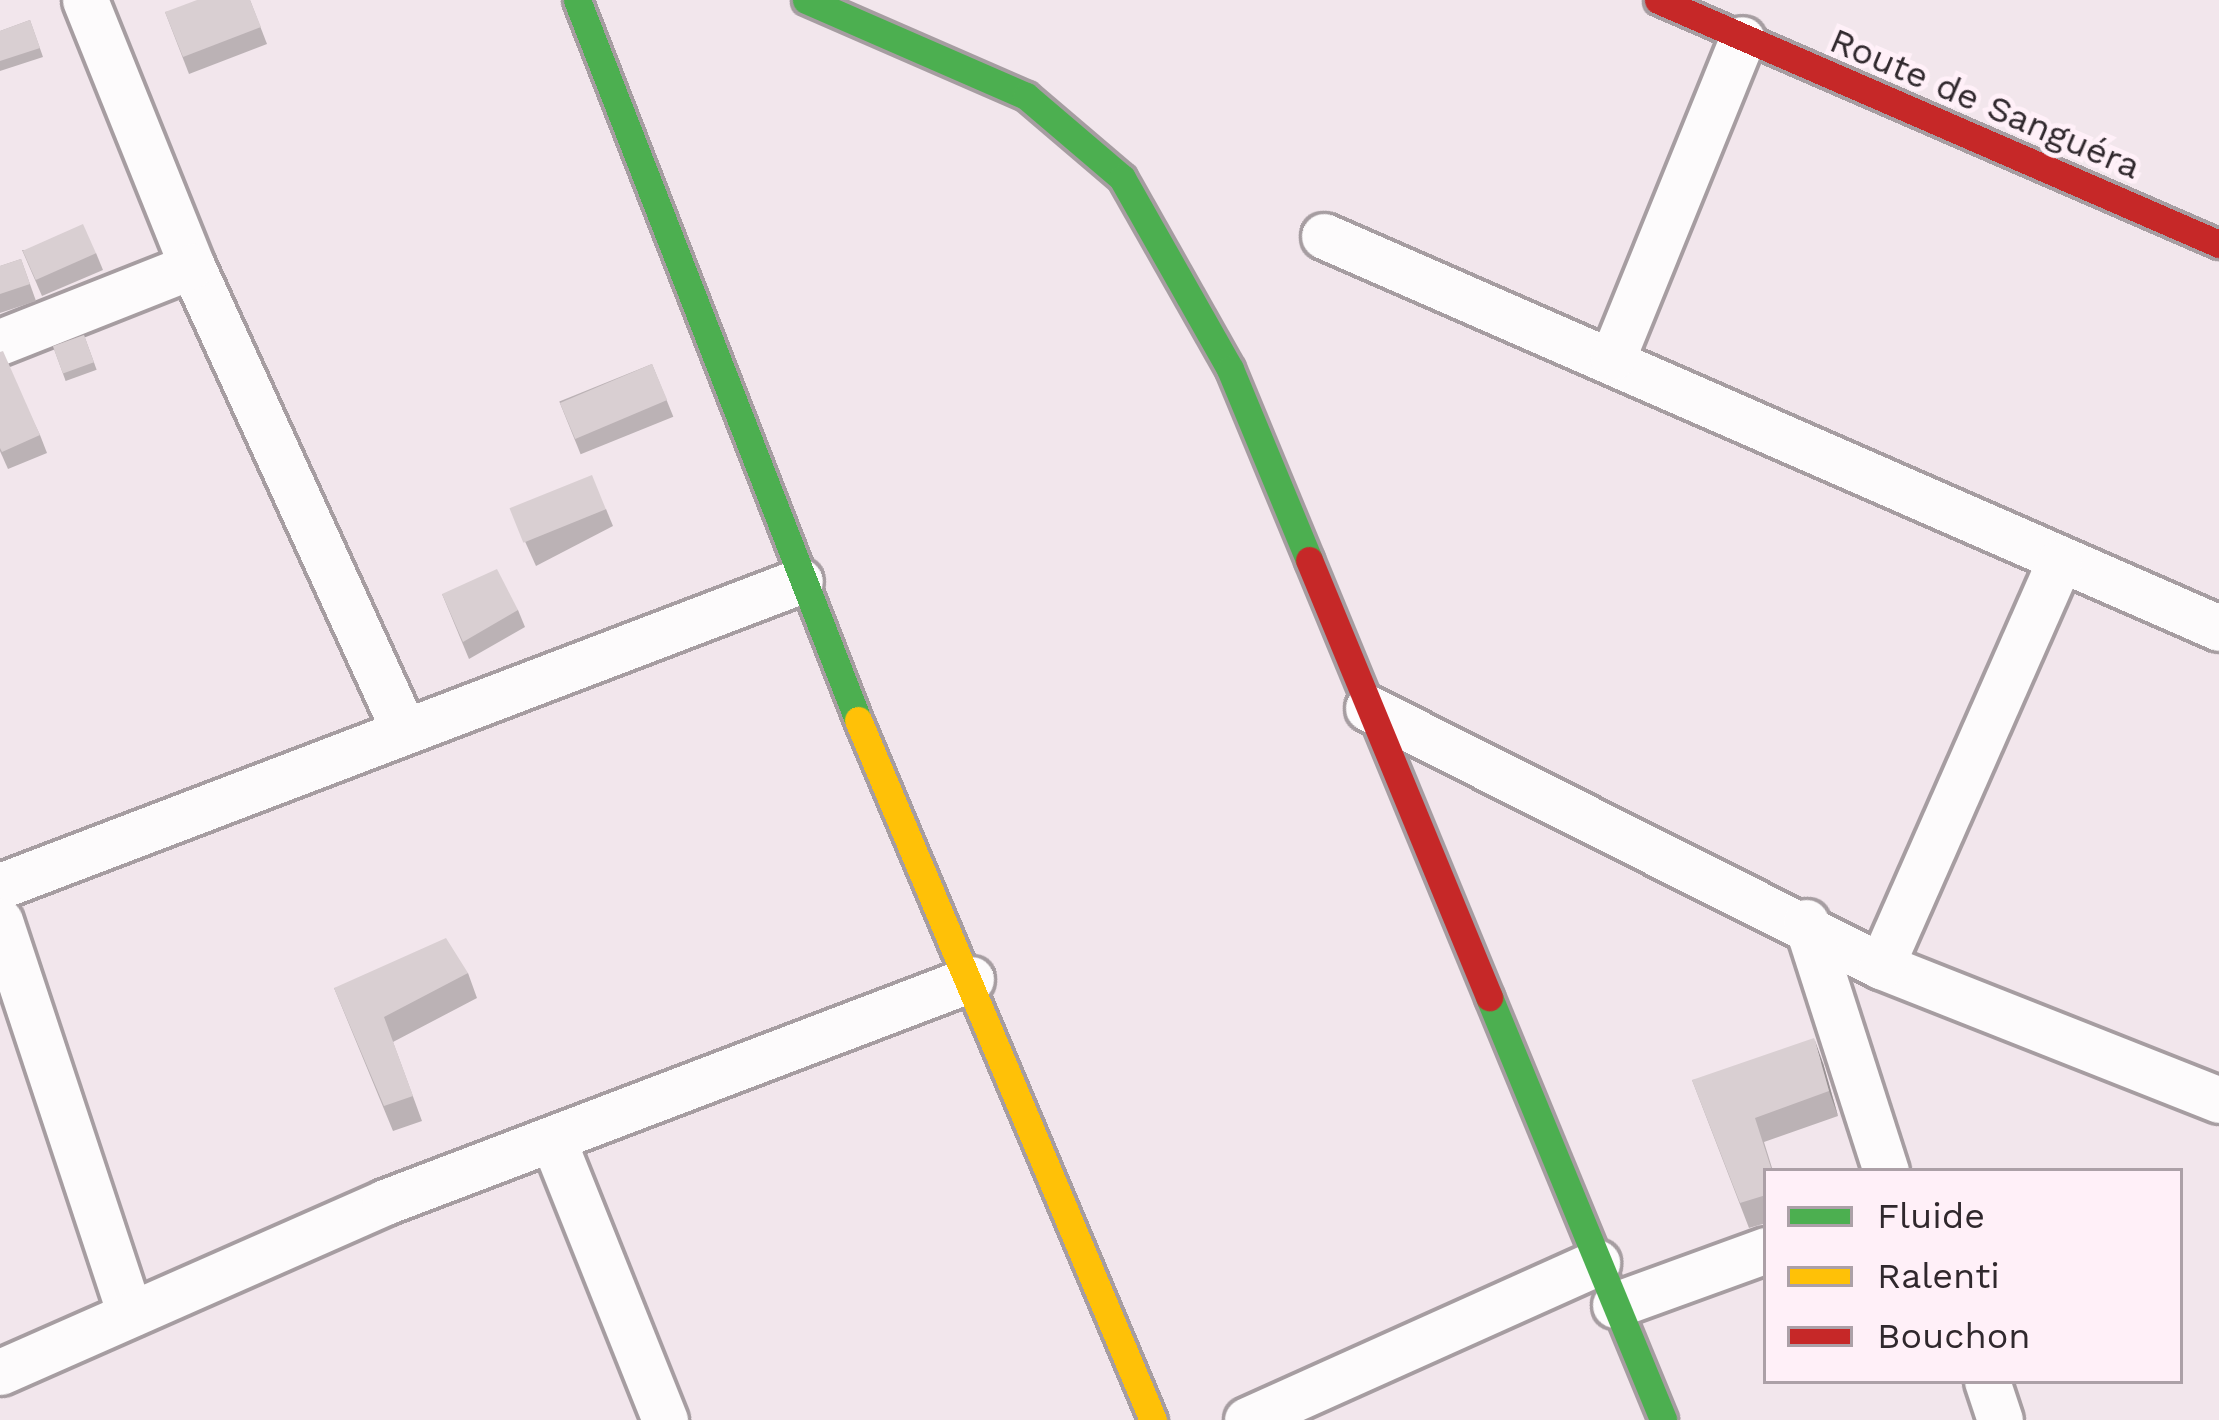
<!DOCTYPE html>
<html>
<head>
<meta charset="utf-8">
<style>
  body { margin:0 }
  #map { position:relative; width:2219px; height:1420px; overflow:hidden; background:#f2e6ec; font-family:"Work Sans",sans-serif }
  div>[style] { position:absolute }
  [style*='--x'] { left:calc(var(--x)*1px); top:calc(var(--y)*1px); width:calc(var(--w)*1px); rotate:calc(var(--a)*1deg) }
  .roads { filter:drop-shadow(3px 0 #a69da1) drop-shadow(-3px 0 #a69da1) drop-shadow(0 3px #a69da1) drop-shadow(0 -3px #a69da1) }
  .street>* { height:45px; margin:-22.5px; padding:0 22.5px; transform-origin:22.5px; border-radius:22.5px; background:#fdfbfc }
  .fast>* { height:27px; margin:-13.5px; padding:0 13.5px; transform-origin:13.5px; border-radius:13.5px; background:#4caf50 }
  .slow>* { height:27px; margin:-13.5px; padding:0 13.5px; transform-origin:13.5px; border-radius:13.5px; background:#ffc107 }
  .jam>* { height:27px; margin:-13.5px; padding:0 13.5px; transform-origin:13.5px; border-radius:13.5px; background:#c62828 }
  .wall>* { inset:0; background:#bbb2b5; transform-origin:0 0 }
  .shaded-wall>* { inset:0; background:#989193 }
  .building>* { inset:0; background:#d9cfd2; transform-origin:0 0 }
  span { translate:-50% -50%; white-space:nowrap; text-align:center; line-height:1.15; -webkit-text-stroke:10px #fff0f8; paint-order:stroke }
  .street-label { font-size:36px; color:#30282d }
  .legend { position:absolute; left:1763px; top:1168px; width:420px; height:216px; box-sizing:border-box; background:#fff0f8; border:3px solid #aca0a7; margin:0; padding:15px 21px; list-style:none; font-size:36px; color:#30282d }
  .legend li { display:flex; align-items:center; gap:24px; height:60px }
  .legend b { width:60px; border:3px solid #aca0a7 }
</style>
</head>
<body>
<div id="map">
  <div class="roads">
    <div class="street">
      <i style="--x:85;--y:0;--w:287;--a:68.1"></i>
      <i style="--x:192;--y:266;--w:503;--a:65.47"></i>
      <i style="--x:1324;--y:236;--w:977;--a:23.65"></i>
      <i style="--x:0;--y:342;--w:206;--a:-21.6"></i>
      <i style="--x:1613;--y:357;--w:343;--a:-67.9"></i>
      <i style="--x:1368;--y:708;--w:574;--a:26.7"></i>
      <i style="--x:1881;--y:966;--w:364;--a:21.6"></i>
      <i style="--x:0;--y:886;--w:856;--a:-20.87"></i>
      <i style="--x:0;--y:921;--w:414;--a:71.7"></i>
      <i style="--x:1806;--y:922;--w:262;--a:72.2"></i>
      <i style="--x:1881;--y:966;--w:441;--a:-66.2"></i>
      <i style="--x:553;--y:1140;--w:302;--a:68.2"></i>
      <i style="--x:1615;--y:1305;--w:161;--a:-20"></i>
      <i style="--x:0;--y:1372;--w:421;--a:-23.8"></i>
      <i style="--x:385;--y:1202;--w:627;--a:-20.83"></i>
      <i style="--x:1987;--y:1381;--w:41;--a:71.6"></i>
      <i style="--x:1247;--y:1420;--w:384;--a:-24.2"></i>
    </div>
    <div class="fast">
      <i style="--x:577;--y:0;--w:773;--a:68.68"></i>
      <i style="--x:806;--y:0;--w:240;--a:23.6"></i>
      <i style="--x:1026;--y:96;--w:126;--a:40.5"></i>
      <i style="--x:1122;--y:178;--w:219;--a:60.5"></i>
      <i style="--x:1230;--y:369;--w:207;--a:67.5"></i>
      <i style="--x:1489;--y:997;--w:457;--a:67.6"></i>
    </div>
    <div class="slow">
      <i style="--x:858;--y:720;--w:760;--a:67.15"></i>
    </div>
    <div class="jam">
      <i style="--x:1658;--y:0;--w:612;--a:23.51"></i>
      <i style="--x:1309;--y:560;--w:473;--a:67.6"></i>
    </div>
  </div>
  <div class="wall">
    <i style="clip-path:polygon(250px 0,267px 44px,189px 74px,165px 12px)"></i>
    <i style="clip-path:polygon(30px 20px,43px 57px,0 71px,0 31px)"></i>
    <i style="clip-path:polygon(22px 250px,96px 253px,103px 270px,42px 296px)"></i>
    <i style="clip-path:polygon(21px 259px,36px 301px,0 313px,0 266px)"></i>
    <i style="left:84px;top:335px;width:37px;height:33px;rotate:70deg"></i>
    <i style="clip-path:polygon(0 352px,40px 435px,47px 453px,8px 469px,0 451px)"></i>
    <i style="left:652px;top:364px;width:57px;height:100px;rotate:68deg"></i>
    <i style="clip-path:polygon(606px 509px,613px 526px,536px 566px,514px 517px)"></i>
    <i style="clip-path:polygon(442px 594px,518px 610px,525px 627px,469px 659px)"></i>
    <i style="clip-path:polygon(468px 973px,477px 998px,393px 1042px,422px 1121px,393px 1131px,334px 988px)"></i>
    <i style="clip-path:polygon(1823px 1063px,1838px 1116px,1764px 1142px,1773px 1171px,1766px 1171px,1766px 1223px,1749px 1228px,1692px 1080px)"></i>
  </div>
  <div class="shaded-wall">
    <i style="clip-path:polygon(1814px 1038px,1823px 1063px,1838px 1116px,1829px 1091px)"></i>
  </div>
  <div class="building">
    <i style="clip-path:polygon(197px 0,250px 0,261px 27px,183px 57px,165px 12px)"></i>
    <i style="clip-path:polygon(30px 20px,40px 48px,0 61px,0 31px)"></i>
    <i style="left:83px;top:224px;width:32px;height:66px;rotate:66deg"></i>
    <i style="clip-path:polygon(21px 259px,30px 284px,0 294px,0 266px)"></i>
    <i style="left:84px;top:335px;width:29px;height:33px;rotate:70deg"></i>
    <i style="clip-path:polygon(3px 351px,40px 435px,2px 452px,0 448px,0 352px)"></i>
    <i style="left:652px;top:364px;width:39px;height:100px;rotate:67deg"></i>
    <i style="left:592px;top:475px;width:37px;height:89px;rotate:68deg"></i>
    <i style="clip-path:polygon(497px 569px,518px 610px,463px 642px,442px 594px)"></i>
    <i style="clip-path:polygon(446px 938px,468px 973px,384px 1017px,413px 1096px,384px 1106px,334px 988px)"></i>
    <i style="clip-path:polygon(1814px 1038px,1829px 1091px,1755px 1118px,1772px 1171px,1766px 1171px,1766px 1195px,1740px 1203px,1692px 1080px)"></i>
  </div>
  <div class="street-label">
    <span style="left:1985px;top:104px;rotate:23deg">Route de Sanguéra</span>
  </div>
  <ul class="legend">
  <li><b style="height:15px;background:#4caf50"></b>Fluide</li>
  <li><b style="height:15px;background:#ffc107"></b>Ralenti</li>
  <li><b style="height:15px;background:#c62828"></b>Bouchon</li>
  </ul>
</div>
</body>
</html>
